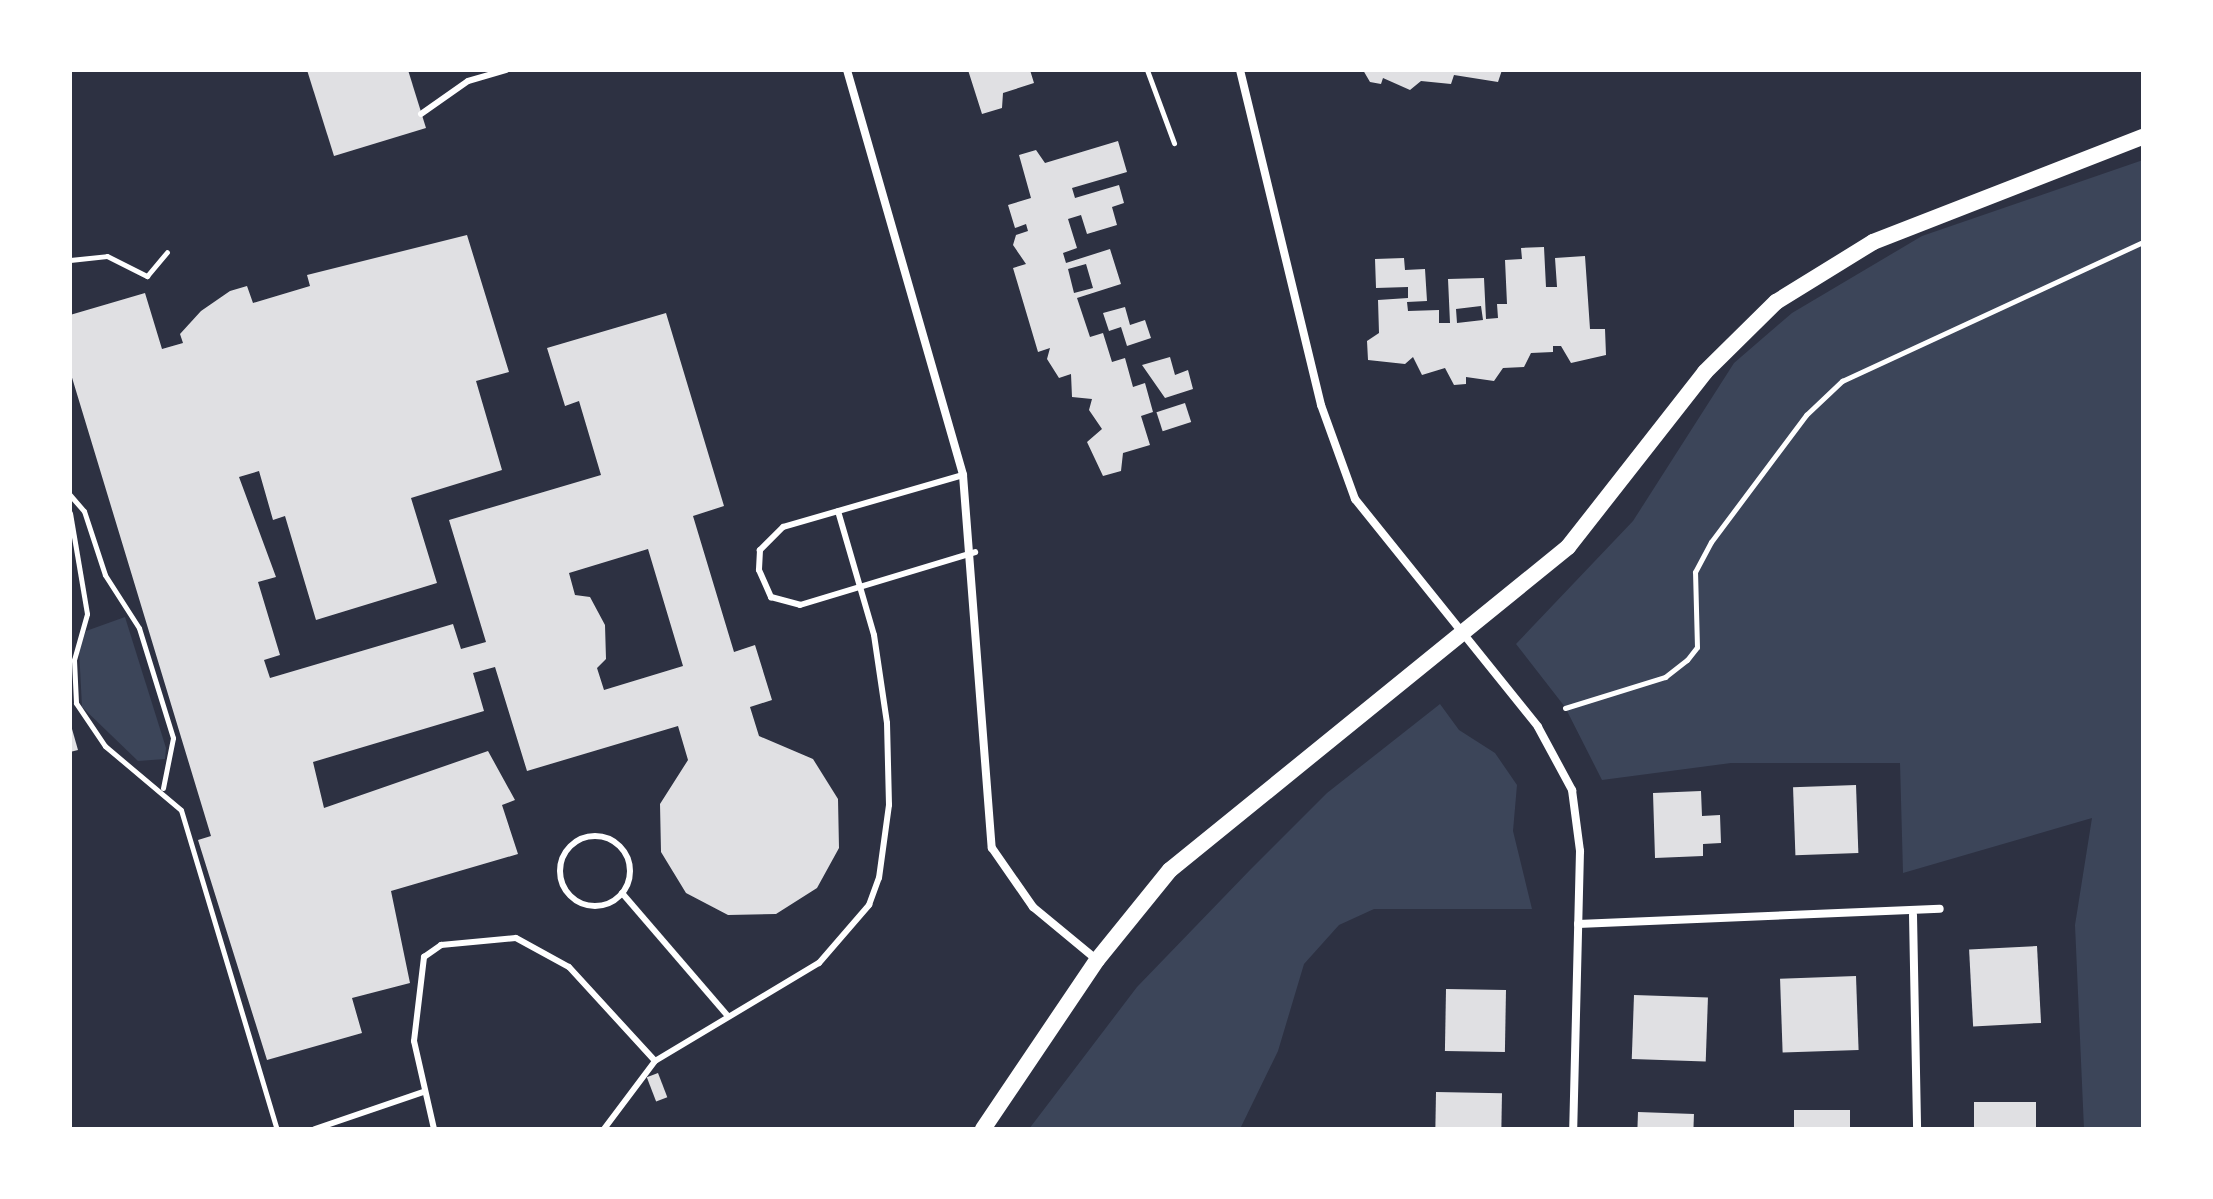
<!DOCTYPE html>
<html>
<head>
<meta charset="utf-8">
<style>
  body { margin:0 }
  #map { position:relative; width:2213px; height:1199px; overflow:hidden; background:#2d3142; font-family:"Space Grotesk",sans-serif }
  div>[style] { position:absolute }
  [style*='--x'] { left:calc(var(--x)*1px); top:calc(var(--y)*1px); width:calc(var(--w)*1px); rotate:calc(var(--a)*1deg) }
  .green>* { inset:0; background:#3c4559 }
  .building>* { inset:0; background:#e0e0e3; transform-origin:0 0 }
  .path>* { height:5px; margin:-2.5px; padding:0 2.5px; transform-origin:2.5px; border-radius:2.5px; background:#fff }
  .service>* { height:6px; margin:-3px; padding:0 3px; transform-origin:3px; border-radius:3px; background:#fff }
  .service>.ring { margin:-3px; padding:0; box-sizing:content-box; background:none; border:6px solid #fff; border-radius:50% }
  .minor>* { height:8px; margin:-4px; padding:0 4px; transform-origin:4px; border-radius:4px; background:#fff }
  .secondary>* { height:16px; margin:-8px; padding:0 8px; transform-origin:8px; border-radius:8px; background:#fff }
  span { translate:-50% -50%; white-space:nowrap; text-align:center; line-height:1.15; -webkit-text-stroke:6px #fff; paint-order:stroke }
  .frame { position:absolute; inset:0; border:72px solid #fff; pointer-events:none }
</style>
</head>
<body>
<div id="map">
  <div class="green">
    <i style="clip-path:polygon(2143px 160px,2143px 1129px,2084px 1129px,2075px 925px,2092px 818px,1903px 873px,1900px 763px,1731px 763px,1602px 780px,1565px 707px,1516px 644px,1633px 521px,1734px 363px,1792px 313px,1922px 236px)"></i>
    <i style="clip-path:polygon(125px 617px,166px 748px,165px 759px,138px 761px,82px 707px,79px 649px,86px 631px)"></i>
    <i style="clip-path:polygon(1440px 704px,1459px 730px,1495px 753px,1517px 785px,1513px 831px,1532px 909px,1374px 909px,1339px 925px,1304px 964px,1278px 1051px,1240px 1129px,1029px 1129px,1137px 987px,1250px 870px,1327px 793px)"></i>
  </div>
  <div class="building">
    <i style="clip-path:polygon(307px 70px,408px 70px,426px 128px,334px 156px)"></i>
    <i style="clip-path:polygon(968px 70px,1030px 70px,1034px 83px,1003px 93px,1002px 108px,982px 114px)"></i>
    <i style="clip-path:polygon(1363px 70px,1502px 70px,1498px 82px,1454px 75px,1451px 84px,1421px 81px,1410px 90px,1383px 78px,1381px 84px,1370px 82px)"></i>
    <i style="clip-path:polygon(evenodd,1118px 141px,1127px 172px,1072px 188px,1075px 198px,1119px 185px,1124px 203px,1112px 207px,1117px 225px,1087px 234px,1081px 215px,1068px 219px,1077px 248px,1063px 253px,1066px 263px,1110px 249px,1121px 284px,1077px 298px,1090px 337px,1103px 333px,1112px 362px,1125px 358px,1133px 387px,1145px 383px,1153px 412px,1141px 416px,1150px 445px,1123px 453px,1121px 471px,1103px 476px,1087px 442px,1102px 429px,1089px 410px,1092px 399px,1072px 397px,1071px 374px,1059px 378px,1047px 359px,1050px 348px,1038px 352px,1013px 268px,1026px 264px,1013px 245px,1016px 235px,1028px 231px,1026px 224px,1015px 228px,1008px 205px,1031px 198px,1019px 155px,1036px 150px,1045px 163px,1118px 141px,1086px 264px,1093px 288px,1074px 293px,1068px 269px,1086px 264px)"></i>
    <i style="clip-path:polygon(evenodd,467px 235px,509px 372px,476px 381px,502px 470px,411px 498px,437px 583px,316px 620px,285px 516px,273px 520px,259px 471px,239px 477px,276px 577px,258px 582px,280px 655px,264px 660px,270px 678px,453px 624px,461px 649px,486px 642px,449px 520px,601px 475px,579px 401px,565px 406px,547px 348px,666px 313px,724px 506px,693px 516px,734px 652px,755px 645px,772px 700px,750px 707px,759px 736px,813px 759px,838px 799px,839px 848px,817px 888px,776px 914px,728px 915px,686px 893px,661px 852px,660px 804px,688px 760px,678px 726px,527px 771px,495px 667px,473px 673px,484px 711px,313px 762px,324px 808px,488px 751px,515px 800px,502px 805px,518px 854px,391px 891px,410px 983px,352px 998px,362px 1033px,267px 1060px,198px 840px,211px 836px,70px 371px,70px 315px,145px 293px,162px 349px,183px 343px,180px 334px,201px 311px,230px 291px,247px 286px,253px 303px,310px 286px,307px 275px,467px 235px,648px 549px,683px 666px,604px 690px,597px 668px,606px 659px,605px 625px,590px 597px,575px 595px,569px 573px,648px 549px)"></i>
    <i style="clip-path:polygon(evenodd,1544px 247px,1546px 287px,1557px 287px,1555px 258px,1585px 256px,1590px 329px,1605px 329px,1606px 355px,1571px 363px,1561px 346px,1553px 346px,1553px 352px,1531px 353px,1524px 367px,1503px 368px,1494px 381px,1466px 377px,1466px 384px,1454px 385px,1445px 368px,1422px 375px,1413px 357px,1405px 364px,1368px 360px,1367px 341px,1379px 333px,1378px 300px,1408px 298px,1408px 287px,1376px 288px,1375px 259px,1404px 258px,1405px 270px,1425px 269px,1427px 301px,1407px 302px,1408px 311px,1439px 310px,1439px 323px,1450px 323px,1448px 279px,1484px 278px,1486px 319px,1498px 318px,1497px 304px,1507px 304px,1505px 260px,1522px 259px,1521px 248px,1544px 247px,1481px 306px,1483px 320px,1457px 323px,1456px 309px,1481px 306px)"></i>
    <i style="clip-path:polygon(1125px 307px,1130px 325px,1145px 320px,1151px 338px,1127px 346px,1121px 327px,1109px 331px,1103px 313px)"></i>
    <i style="clip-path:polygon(1170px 357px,1175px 375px,1188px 370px,1193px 389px,1165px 398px,1142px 365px)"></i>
    <i style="left:1185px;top:403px;width:20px;height:30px;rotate:72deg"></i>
    <i style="clip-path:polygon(70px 722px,78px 750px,70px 752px)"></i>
    <i style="left:1856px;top:785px;width:68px;height:63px;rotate:88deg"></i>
    <i style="clip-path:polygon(1701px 791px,1702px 816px,1720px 815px,1721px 843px,1703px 844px,1703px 856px,1655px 858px,1653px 793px)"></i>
    <i style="left:2037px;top:946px;width:77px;height:68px;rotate:87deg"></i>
    <i style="left:1856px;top:976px;width:74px;height:76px;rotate:88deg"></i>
    <i style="left:1446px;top:989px;width:60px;height:62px;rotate:1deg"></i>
    <i style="left:1634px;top:995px;width:74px;height:64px;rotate:2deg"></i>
    <i style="left:658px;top:1073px;width:26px;height:12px;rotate:69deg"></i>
    <i style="left:1436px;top:1092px;width:66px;height:37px;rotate:1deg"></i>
    <i style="left:1974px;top:1102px;width:62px;height:27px"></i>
    <i style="left:1794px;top:1110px;width:56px;height:19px"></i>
    <i style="left:1638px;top:1112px;width:56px;height:17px;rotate:2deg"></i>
  </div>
  <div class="path">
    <i style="--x:1147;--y:70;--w:78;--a:69.7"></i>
    <i style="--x:70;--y:260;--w:37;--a:-6"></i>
    <i style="--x:107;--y:256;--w:45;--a:26.6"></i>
    <i style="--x:147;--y:276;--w:31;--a:-50"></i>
    <i style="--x:70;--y:495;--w:21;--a:49"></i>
    <i style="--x:84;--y:511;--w:67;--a:71.8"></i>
    <i style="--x:105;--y:575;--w:63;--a:57.3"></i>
    <i style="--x:139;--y:628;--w:115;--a:72.8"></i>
    <i style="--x:173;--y:738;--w:51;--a:101.3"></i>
    <i style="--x:70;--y:513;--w:102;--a:80.4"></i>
    <i style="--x:87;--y:614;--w:48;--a:105.8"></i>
    <i style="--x:74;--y:660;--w:43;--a:87.3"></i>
    <i style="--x:76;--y:703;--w:52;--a:56"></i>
    <i style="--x:105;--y:746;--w:99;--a:40.1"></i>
    <i style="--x:181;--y:810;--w:333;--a:73.3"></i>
    <i style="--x:1565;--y:708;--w:105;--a:-17.2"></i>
    <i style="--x:1665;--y:677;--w:28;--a:-38"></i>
    <i style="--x:1687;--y:660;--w:16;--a:-52"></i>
    <i style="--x:1697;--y:647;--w:75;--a:-91.5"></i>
    <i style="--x:1695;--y:572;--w:34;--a:-62"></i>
    <i style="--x:1711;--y:542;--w:159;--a:-53.2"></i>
    <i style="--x:1806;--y:415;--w:50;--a:-43.4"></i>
    <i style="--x:1842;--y:381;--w:332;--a:-24.8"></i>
  </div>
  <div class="service">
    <i style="--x:421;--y:114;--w:57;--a:-35.1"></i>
    <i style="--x:468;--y:81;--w:40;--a:-16"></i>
    <i style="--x:963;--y:475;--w:187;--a:163.9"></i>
    <i style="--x:783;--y:527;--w:33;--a:135"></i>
    <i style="--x:760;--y:550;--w:20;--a:93"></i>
    <i style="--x:759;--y:570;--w:30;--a:66"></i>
    <i style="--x:771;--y:597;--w:30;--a:15"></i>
    <i style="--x:800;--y:605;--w:183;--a:-16.8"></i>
    <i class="ring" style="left:560px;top:836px;width:64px;height:64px"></i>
    <i style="--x:622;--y:893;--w:160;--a:49.3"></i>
    <i style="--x:315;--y:1129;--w:114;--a:-18.9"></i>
    <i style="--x:434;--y:1129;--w:90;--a:-102.8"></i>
    <i style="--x:414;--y:1041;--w:85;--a:-83.2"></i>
    <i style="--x:424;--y:957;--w:21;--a:-35"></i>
    <i style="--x:441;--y:945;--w:75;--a:-5.3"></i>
    <i style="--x:516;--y:938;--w:60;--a:28.7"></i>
    <i style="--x:569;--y:967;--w:127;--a:47.5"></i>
    <i style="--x:604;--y:1129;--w:85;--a:-53.1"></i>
    <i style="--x:655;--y:1061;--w:191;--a:-30.9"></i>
    <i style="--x:819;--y:963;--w:77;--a:-49.2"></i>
    <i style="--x:869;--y:905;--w:29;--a:-70"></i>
    <i style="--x:879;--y:878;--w:74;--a:-82.2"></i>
    <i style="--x:889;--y:805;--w:82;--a:-91.4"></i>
    <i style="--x:887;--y:723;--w:89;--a:-98.4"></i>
    <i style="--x:874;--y:635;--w:129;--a:-106.2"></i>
  </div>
  <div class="minor">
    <i style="--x:847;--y:70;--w:421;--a:74"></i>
    <i style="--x:963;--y:475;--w:374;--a:85.6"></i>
    <i style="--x:992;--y:848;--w:72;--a:55.2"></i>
    <i style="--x:1033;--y:907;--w:83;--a:39.6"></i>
    <i style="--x:1240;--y:70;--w:345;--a:76.4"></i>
    <i style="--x:1321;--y:405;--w:100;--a:70.1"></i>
    <i style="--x:1355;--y:499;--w:292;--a:51.2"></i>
    <i style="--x:1538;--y:727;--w:72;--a:61.6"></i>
    <i style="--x:1572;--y:790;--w:62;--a:82.5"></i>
    <i style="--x:1580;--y:851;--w:278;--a:91.4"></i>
    <i style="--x:1913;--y:915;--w:214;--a:88.9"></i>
    <i style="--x:1578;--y:924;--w:362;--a:-2.4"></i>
  </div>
  <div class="secondary">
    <i style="--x:983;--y:1129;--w:204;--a:-56"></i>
    <i style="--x:1097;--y:960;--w:116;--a:-51"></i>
    <i style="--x:1170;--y:870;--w:513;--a:-39.06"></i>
    <i style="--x:1568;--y:547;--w:222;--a:-51.9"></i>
    <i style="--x:1705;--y:372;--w:100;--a:-44.6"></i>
    <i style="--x:1776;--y:302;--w:114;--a:-31.7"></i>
    <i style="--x:1873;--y:242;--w:290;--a:-21.3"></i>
  </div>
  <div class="frame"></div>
</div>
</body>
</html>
